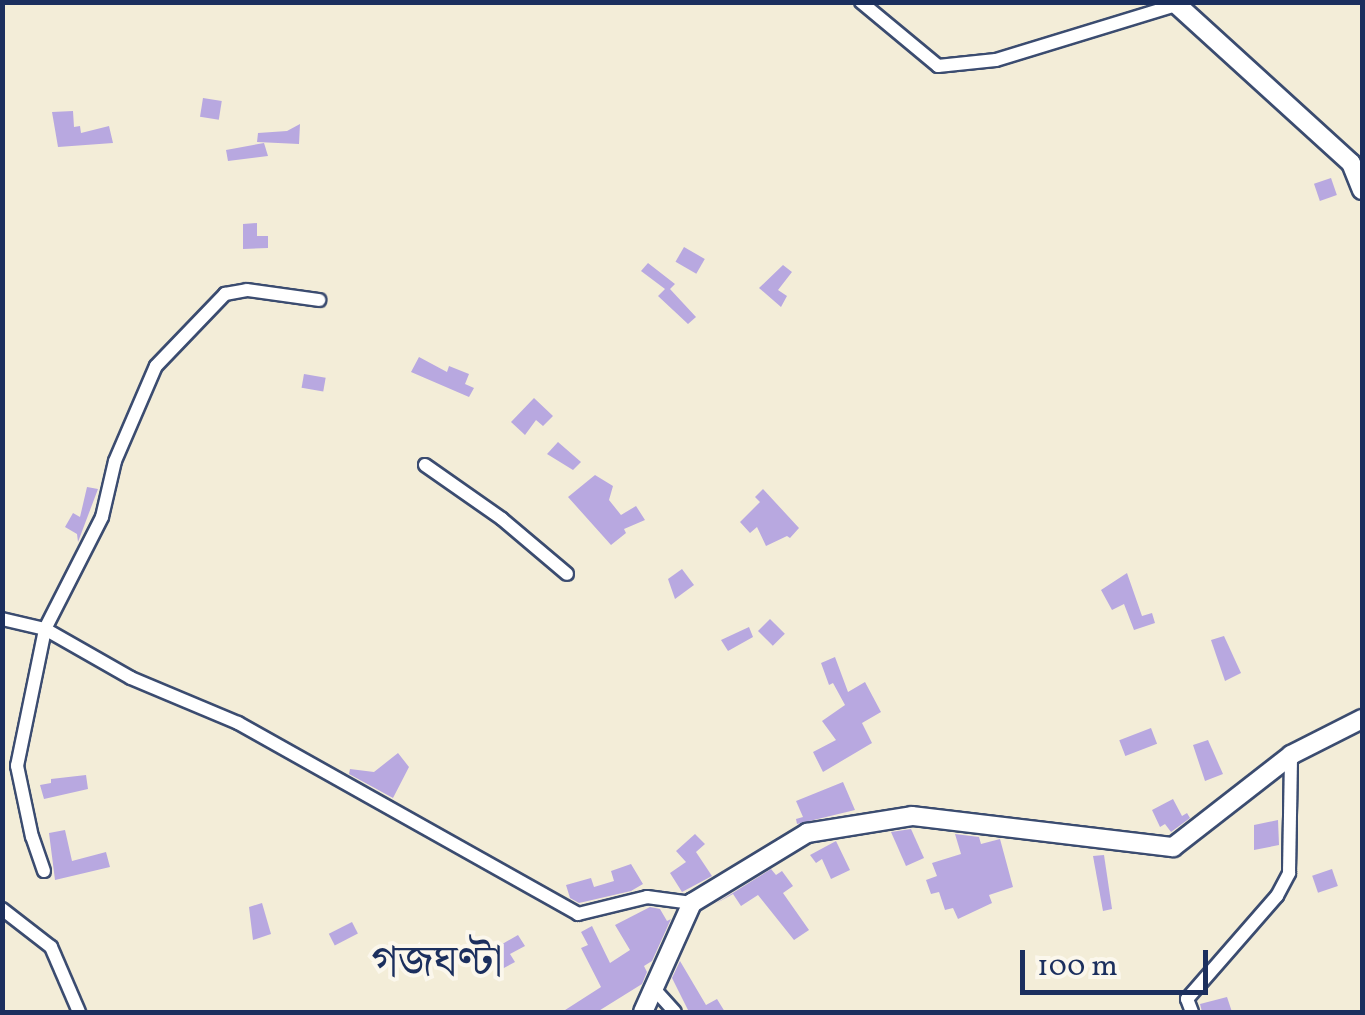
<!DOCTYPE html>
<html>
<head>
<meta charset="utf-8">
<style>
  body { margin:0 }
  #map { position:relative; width:1365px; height:1015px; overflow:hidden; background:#f3edd8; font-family:Vollkorn,"Noto Serif Bengali",serif }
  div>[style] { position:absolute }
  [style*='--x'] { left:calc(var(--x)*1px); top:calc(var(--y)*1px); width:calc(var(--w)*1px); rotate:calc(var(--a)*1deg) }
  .building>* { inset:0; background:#b8a8e0; transform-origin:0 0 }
  .roads { filter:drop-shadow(2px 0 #3b4c70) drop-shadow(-2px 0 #3b4c70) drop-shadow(0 2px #3b4c70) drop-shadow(0 -2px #3b4c70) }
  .street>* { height:12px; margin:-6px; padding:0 6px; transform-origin:6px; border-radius:6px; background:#fff }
  .secondary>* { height:18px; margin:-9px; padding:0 9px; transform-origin:9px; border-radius:9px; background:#fff }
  span { translate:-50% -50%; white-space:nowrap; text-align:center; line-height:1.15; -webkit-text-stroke:8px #fbf7ec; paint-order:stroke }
  .quarter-label { font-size:45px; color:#1b2f5e }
  .frame { position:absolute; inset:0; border:5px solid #1b2f5e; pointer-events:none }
  .scale { position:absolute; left:1020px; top:950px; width:188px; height:45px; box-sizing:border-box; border:5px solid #1b2f5e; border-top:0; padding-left:12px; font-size:30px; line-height:35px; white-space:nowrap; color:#1b2f5e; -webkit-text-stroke:8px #fbf7ec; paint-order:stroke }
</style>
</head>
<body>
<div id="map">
  <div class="building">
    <i style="left:203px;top:98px;width:19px;height:19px;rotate:9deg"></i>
    <i style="clip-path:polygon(73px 111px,74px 127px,80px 126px,81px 133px,109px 126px,113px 143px,58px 147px,52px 112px)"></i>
    <i style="clip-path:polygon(300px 124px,299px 144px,257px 142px,258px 133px,287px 131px)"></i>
    <i style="clip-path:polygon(264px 143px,268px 156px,228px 161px,226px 150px)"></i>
    <i style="left:1331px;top:178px;width:18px;height:18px;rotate:71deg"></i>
    <i style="clip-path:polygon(257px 223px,257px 236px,268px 236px,268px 248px,243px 249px,243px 224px)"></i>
    <i style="left:684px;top:247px;width:24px;height:17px;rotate:30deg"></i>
    <i style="clip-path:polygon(648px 263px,675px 284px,670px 289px,696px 317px,688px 324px,658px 296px,665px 289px,641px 271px)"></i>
    <i style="clip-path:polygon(783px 265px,792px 272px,778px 290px,787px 296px,781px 307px,759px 288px)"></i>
    <i style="clip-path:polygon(419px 357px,447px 372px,449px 366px,469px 374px,465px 384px,474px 388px,469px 397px,411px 372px)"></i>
    <i style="left:304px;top:374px;width:22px;height:14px;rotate:10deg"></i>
    <i style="clip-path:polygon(534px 398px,553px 416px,543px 426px,536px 420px,525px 435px,511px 422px)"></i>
    <i style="clip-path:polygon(558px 442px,581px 462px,573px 470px,547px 454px)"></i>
    <i style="clip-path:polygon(595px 475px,613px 486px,609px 500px,621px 515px,636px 506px,645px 520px,624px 529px,626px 533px,611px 545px,568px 497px)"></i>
    <i style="clip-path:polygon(87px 487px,98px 489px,78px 542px,77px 534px,65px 527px,73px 513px,80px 517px)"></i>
    <i style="clip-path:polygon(763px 489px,799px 528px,790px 538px,787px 536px,766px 546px,757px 527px,750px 533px,740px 522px,760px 502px,755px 497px)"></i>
    <i style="clip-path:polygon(682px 569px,694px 585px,675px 599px,668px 579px)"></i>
    <i style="clip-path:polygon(1127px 573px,1142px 616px,1152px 613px,1155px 623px,1134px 630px,1124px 604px,1112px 610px,1101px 590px)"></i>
    <i style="left:770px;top:619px;width:21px;height:17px;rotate:45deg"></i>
    <i style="clip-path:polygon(749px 627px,753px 637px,728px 651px,721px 640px)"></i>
    <i style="clip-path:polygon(1224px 636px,1241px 673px,1225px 681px,1211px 640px)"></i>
    <i style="clip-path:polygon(835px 657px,848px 692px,865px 682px,881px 712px,862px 723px,872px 743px,823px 772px,813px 752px,836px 740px,822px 721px,845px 705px,833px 683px,829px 685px,821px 663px)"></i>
    <i style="left:1151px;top:728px;width:17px;height:34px;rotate:69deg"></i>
    <i style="clip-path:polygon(1208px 740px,1223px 774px,1205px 781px,1193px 745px)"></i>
    <i style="clip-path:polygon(398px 753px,409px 767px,393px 798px,349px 774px,350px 769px,374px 772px)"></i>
    <i style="clip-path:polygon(86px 775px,88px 789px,44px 799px,40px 785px,51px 783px,51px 779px)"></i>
    <i style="clip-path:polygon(843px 782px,855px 810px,797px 824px,796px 819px,803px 817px,796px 801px)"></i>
    <i style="clip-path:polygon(1173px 799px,1182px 816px,1187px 813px,1190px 818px,1171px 832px,1165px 824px,1160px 827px,1152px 810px)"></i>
    <i style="clip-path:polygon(1278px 820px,1279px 845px,1254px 850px,1254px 825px)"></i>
    <i style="clip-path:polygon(911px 829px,924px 858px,906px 866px,891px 832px)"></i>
    <i style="clip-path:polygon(65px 830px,72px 861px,106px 852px,110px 867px,55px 880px,49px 833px)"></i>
    <i style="clip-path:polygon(695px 834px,705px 844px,696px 852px,712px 876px,682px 892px,670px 873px,686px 862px,676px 851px)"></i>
    <i style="clip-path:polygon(955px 834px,979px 837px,981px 844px,1000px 839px,1013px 887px,989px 895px,992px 903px,958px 919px,953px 908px,945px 910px,939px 892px,931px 894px,926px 880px,937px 876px,932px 863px,961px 854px)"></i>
    <i style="clip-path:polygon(836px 841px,850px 870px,831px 879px,822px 859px,816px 863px,810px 855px)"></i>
    <i style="clip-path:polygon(1104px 855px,1112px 909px,1103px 911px,1093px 856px)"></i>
    <i style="clip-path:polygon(631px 864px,643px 884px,631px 891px,579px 903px,570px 898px,566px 885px,591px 878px,594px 887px,614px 881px,611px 871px)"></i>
    <i style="clip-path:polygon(771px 869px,776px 875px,782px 871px,793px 886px,783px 893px,809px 930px,794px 940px,758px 895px,741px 906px,733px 894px,715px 904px)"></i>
    <i style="left:1332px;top:869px;width:18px;height:21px;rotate:71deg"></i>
    <i style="clip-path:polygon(262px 903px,271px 934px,253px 940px,249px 907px)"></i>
    <i style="clip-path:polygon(650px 907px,660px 909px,667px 921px,671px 919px,652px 961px,644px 966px,647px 972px,642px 984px,597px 1012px,562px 1012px,601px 987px,581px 948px,588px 945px,581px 932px,592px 926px,610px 963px,630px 950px,615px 925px)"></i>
    <i style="left:352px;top:922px;width:13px;height:26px;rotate:63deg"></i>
    <i style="clip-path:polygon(518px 935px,525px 946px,510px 954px,515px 962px,502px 969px,492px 950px)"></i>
    <i style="clip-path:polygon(680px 961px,706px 1005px,717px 999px,725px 1012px,689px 1012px,672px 978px)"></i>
    <i style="clip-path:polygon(1227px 997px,1232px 1012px,1202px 1012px,1200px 1004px)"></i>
  </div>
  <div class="roads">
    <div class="street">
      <i style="--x:861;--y:2;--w:100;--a:39.7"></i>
      <i style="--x:938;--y:66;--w:58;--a:-5.9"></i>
      <i style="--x:996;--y:60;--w:195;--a:-17"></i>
      <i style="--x:425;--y:465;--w:94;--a:35"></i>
      <i style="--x:502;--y:519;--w:85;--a:40.2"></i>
      <i style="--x:2;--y:619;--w:44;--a:13.1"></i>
      <i style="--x:45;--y:629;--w:99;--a:29.7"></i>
      <i style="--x:131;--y:678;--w:116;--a:22.8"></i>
      <i style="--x:238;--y:723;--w:390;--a:29.3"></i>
      <i style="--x:578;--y:914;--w:71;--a:-13.8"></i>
      <i style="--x:647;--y:897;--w:45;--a:7.6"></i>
      <i style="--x:44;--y:871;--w:36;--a:-109"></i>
      <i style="--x:32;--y:837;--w:73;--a:-101.9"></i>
      <i style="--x:17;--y:766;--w:140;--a:-78.4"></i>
      <i style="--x:45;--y:629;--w:126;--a:-63"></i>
      <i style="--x:102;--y:517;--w:57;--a:-76.9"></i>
      <i style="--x:115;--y:461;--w:103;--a:-66.7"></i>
      <i style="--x:156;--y:366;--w:100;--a:-46.2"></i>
      <i style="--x:225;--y:294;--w:22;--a:-10"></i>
      <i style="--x:247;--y:290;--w:73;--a:7.9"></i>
      <i style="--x:2;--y:909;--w:62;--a:37.8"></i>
      <i style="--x:51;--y:947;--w:71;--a:66.7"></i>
      <i style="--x:656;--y:991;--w:28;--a:48"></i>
      <i style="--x:1192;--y:1012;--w:14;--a:-111"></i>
      <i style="--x:1187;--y:999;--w:137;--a:-48.9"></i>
      <i style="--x:1277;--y:896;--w:26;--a:-62"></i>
      <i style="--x:1289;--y:873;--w:118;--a:-89"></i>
    </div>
    <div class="secondary">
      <i style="--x:1174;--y:2;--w:239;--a:42.3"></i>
      <i style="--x:1351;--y:163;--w:29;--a:68"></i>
      <i style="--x:643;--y:1012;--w:120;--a:-65.8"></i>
      <i style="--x:692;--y:903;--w:135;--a:-31.3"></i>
      <i style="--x:807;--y:833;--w:106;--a:-9.2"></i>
      <i style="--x:912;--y:816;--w:263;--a:6.8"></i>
      <i style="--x:1173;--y:847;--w:150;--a:-37.9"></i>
      <i style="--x:1291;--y:755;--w:80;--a:-26.9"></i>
    </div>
  </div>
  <div class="quarter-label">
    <span style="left:437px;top:965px">গজঘণ্টা</span>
  </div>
  <div class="frame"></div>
  <div class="scale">100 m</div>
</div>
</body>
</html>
